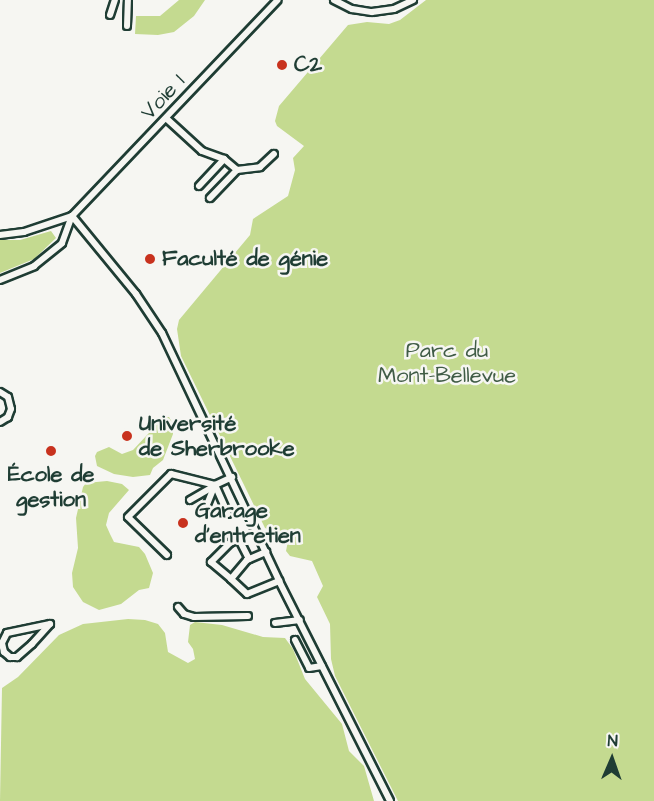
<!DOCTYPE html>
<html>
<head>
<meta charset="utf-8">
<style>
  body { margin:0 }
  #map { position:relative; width:654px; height:801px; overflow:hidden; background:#f6f6f2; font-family:"Architects Daughter",sans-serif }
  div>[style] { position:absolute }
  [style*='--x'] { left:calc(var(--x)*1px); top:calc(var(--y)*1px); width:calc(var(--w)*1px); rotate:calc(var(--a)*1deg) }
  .green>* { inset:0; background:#c4da90 }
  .roads { filter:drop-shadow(2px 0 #1f3d34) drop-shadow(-2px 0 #1f3d34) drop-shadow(0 2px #1f3d34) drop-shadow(0 -2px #1f3d34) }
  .lane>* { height:6px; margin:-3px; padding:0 3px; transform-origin:3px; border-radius:3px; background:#f6f6f2 }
  .dots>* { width:16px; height:16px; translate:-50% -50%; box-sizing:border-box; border:3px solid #f6f6f2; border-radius:50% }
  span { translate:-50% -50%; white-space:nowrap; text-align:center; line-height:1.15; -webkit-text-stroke:5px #f6f6f2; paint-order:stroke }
  .poi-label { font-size:22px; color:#1f3d34; font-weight:700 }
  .left { translate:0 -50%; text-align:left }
  .street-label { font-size:22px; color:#1f3d34 }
  .park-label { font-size:22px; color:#405c46 }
  .north { position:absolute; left:582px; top:729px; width:60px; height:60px; -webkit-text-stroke:4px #f6f6f2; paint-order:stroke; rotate:2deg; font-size:16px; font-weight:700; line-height:24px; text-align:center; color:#1f3d34 }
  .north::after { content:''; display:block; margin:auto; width:21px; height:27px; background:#1f3d34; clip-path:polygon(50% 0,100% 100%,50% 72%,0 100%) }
</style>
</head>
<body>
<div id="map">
  <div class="green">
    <i style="clip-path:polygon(179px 0,205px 0,194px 16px,174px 32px,158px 35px,135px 34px,136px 16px,160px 16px)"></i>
    <i style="clip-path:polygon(426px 0,654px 0,654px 801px,398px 801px,335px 676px,331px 659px,330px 624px,317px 597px,323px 586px,312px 561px,290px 556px,286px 551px,288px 541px,284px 536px,265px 528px,181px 356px,177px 329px,179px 320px,250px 235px,253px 219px,288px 196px,295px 170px,293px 158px,304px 146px,277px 126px,275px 121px,279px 106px,348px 25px,367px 22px,389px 24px,400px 20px)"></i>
    <i style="clip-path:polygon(51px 231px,56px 238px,34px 259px,0 273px,0 240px,20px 240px)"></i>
    <i style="clip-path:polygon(164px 417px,169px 417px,172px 422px,173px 434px,163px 460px,153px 468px,150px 475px,133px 477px,114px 474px,97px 466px,95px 456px,97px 452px,109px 447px,122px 454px,133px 450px)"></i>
    <i style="clip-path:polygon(107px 481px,122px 484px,129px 490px,109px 513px,106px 525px,110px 534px,114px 542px,139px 547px,145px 554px,153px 573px,149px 588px,139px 590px,121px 604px,99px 610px,83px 602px,73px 587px,72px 573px,78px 548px,76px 518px,83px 487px,86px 483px)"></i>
    <i style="clip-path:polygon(128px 619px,145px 620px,158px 624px,165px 633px,168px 652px,188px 663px,195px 659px,193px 649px,188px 642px,190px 625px,195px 622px,222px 625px,263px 637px,285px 638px,293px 649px,305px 679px,342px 724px,349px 751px,364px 766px,374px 801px,0 801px,2px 688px,18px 677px,59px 635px,83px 624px)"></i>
  </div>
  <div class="roads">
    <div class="lane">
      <i style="--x:334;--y:0;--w:20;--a:27"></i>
      <i style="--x:352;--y:9;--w:20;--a:9"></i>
      <i style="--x:372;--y:12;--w:22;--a:-8"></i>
      <i style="--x:394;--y:9;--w:21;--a:-25"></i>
      <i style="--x:110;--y:15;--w:16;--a:-72"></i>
      <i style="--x:127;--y:26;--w:26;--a:-88"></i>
      <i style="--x:167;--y:119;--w:47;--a:42.4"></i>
      <i style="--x:202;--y:151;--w:23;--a:20"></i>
      <i style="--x:224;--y:159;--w:17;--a:40"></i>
      <i style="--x:237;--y:170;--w:39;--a:134"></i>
      <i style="--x:237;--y:170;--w:23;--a:-7"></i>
      <i style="--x:260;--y:167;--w:19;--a:-43"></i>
      <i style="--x:199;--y:186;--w:37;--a:-47"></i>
      <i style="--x:72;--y:216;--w:101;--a:50.6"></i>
      <i style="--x:136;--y:294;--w:47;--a:56.3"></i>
      <i style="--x:162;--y:333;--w:274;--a:64.7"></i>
      <i style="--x:279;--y:581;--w:246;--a:63.2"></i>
      <i style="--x:0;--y:235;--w:24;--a:-7"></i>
      <i style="--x:24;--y:232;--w:51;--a:-18.4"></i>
      <i style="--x:72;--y:216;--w:298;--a:-46.4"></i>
      <i style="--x:0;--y:280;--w:37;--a:-22"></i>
      <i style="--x:34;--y:266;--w:36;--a:-39"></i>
      <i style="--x:62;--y:243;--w:29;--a:-70"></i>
      <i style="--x:0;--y:392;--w:9;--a:32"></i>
      <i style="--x:8;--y:397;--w:12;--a:76"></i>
      <i style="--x:11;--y:409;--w:9;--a:111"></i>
      <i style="--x:8;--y:417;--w:9;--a:148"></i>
      <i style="--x:190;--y:500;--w:28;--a:-30"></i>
      <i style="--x:202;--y:512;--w:6;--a:-51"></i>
      <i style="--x:206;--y:507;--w:24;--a:-68"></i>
      <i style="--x:228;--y:514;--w:32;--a:-114"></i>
      <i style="--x:215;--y:485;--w:19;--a:-25"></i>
      <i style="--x:167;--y:555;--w:54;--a:-135.7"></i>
      <i style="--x:128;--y:517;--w:61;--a:-45"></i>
      <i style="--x:171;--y:474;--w:45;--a:14"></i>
      <i style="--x:249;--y:559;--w:22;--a:-117"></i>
      <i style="--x:239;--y:539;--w:10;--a:156"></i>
      <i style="--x:230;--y:543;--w:27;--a:135"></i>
      <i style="--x:211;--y:562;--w:26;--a:40"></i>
      <i style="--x:231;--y:579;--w:25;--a:-50"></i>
      <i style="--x:247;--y:560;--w:21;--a:-23"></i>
      <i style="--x:231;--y:579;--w:22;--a:43"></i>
      <i style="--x:247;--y:594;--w:35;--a:-22"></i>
      <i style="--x:178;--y:607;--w:9;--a:49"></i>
      <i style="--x:184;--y:614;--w:10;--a:17"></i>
      <i style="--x:194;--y:617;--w:54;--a:-1.1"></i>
      <i style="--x:275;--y:623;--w:25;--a:-7"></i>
      <i style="--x:50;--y:624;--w:27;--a:132"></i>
      <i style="--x:32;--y:644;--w:20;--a:139"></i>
      <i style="--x:17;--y:657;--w:7;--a:180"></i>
      <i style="--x:10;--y:657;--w:8;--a:-140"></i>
      <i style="--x:4;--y:652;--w:9;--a:-103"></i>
      <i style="--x:2;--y:643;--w:11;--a:-63"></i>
      <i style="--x:7;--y:633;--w:44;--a:-11.8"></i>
      <i style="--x:295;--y:640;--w:31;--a:63"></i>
      <i style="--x:309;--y:668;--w:13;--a:-9"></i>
    </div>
  </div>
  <div class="dots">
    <i style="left:282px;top:65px;background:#c8321e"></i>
    <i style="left:150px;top:259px;background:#c8321e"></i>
    <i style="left:127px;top:436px;background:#c8321e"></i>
    <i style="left:51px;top:451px;background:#c8321e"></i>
    <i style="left:183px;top:523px;background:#c8321e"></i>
  </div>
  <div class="poi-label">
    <span class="left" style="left:294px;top:65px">C2</span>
    <span class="left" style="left:162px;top:259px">Faculté de génie</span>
    <span class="left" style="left:139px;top:436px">Université<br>de Sherbrooke</span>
    <span style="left:51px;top:487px">École de<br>gestion</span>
    <span class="left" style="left:195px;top:523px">Garage<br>d'entretien</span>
  </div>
  <div class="street-label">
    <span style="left:163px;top:97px;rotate:-47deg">Voie 1</span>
  </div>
  <div class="park-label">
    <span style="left:447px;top:363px">Parc du<br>Mont-Bellevue</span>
  </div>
  <div class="north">N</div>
</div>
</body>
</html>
